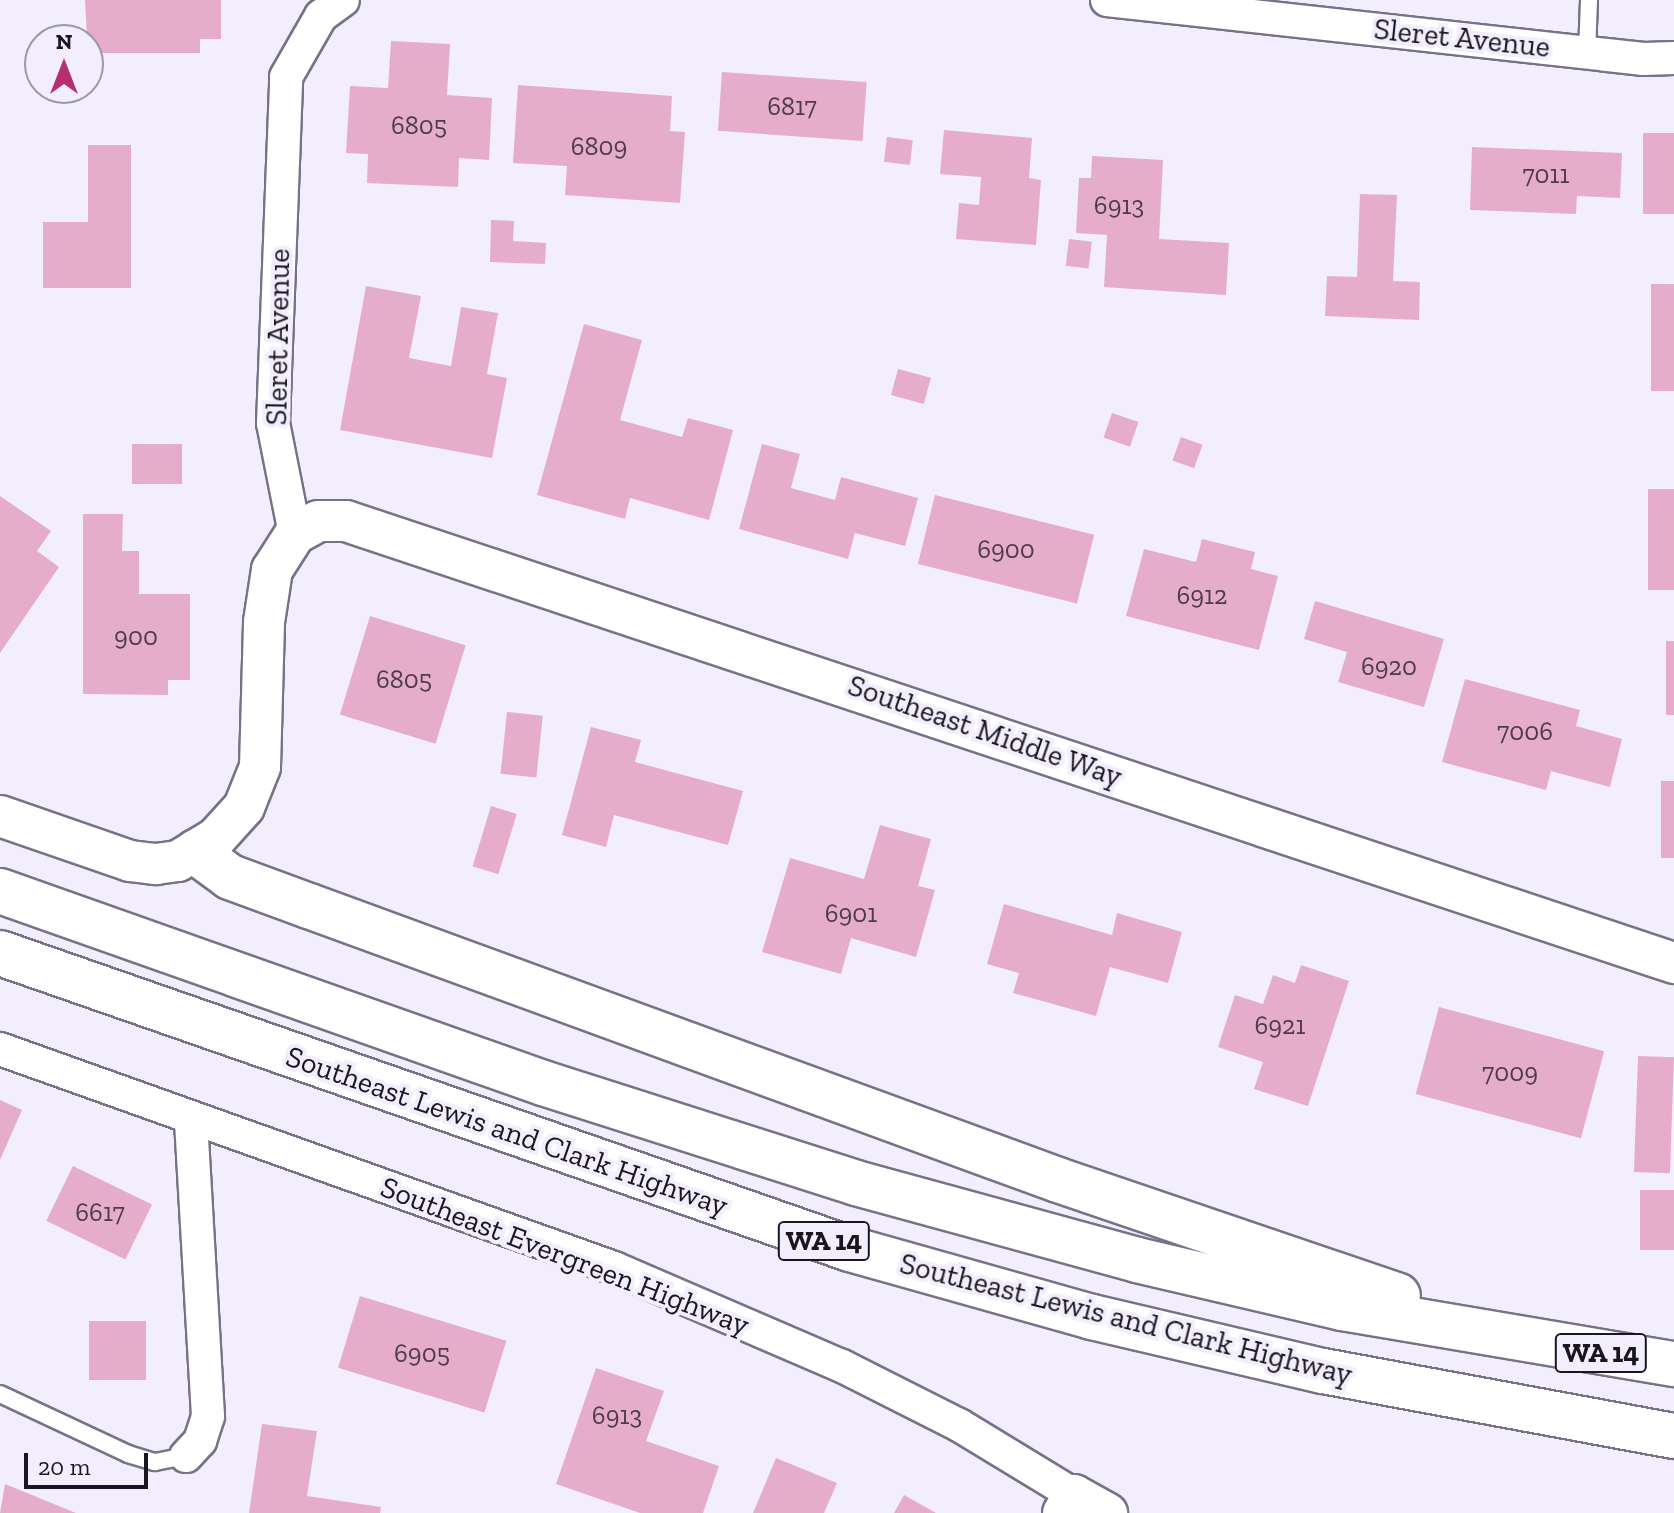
<!DOCTYPE html>
<html>
<head>
<meta charset="utf-8">
<style>
  body { margin:0 }
  #map { position:relative; width:1674px; height:1513px; overflow:hidden; background:#f2eefe; font-family:"Zilla Slab",serif }
  div>[style] { position:absolute }
  [style*='--x'] { left:calc(var(--x)*1px); top:calc(var(--y)*1px); width:calc(var(--w)*1px); rotate:calc(var(--a)*1deg) }
  .building>* { inset:0; background:#e6adcb; transform-origin:0 0 }
  .roads { filter:drop-shadow(2px 0 #787288) drop-shadow(-2px 0 #787288) drop-shadow(0 2px #787288) drop-shadow(0 -2px #787288) }
  .service>* { height:16px; margin:-8px; padding:0 8px; transform-origin:8px; border-radius:8px; background:#fff }
  .minor>* { height:32px; margin:-16px; padding:0 16px; transform-origin:16px; border-radius:16px; background:#fff }
  .tertiary>* { height:40px; margin:-20px; padding:0 20px; transform-origin:20px; border-radius:20px; background:#fff }
  .motorway>* { height:44px; margin:-22px; padding:0 22px; transform-origin:22px; border-radius:22px; background:#fff }
  span { translate:-50% -50%; white-space:nowrap; text-align:center; line-height:1.15; -webkit-text-stroke:8px #f2eefe; paint-order:stroke }
  .number-label { font-size:26px; color:#4c3c4a }
  .number-label span { -webkit-text-stroke-width:0 }
  .shield-label span { padding:2px 6px; background:#f2eefe; border:2px solid; border-radius:6px; -webkit-text-stroke-width:0 }
  .shield-label { font-size:28px; color:#19161f; font-weight:700 }
  .street-label { font-size:30px; color:#19161f }
  .north { position:absolute; left:24px; top:24px; width:80px; height:80px; box-sizing:border-box; background:#f2eefe; border:2px solid #9b98a5; border-radius:50%; rotate:0deg; font-size:22px; font-weight:700; line-height:32px; text-align:center; color:#19161f }
  .north::after { content:''; display:block; margin:auto; width:28px; height:36px; background:#b62f70; clip-path:polygon(50% 0,100% 100%,50% 72%,0 100%) }
  .scale { position:absolute; left:24px; top:1453px; width:124px; height:36px; box-sizing:border-box; border:4px solid #19161f; border-top:0; padding-left:10px; font-size:24px; line-height:28px; white-space:nowrap; color:#19161f; -webkit-text-stroke:6px #f2eefe; paint-order:stroke }
</style>
</head>
<body>
<div id="map">
  <div class="building">
    <i style="clip-path:polygon(85px 0,221px 0,221px 39px,200px 39px,200px 53px,88px 53px)"></i>
    <i style="clip-path:polygon(391px 41px,450px 44px,447px 95px,492px 98px,489px 160px,459px 158px,458px 187px,367px 183px,368px 154px,346px 153px,350px 86px,388px 88px)"></i>
    <i style="left:722px;top:72px;width:145px;height:59px;rotate:4deg"></i>
    <i style="clip-path:polygon(518px 85px,672px 96px,670px 131px,685px 132px,680px 203px,565px 195px,567px 166px,513px 163px)"></i>
    <i style="clip-path:polygon(944px 130px,1032px 138px,1029px 178px,1041px 180px,1036px 245px,956px 239px,959px 203px,979px 205px,981px 177px,940px 174px)"></i>
    <i style="left:1643px;top:133px;width:31px;height:81px"></i>
    <i style="left:887px;top:137px;width:26px;height:25px;rotate:7deg"></i>
    <i style="clip-path:polygon(88px 145px,131px 145px,131px 288px,43px 288px,43px 222px,88px 222px)"></i>
    <i style="clip-path:polygon(1472px 147px,1622px 153px,1620px 198px,1577px 196px,1576px 214px,1470px 210px)"></i>
    <i style="clip-path:polygon(1092px 156px,1163px 160px,1159px 239px,1229px 243px,1226px 295px,1104px 287px,1107px 235px,1076px 233px,1079px 178px,1091px 178px)"></i>
    <i style="clip-path:polygon(1360px 194px,1397px 195px,1393px 281px,1420px 282px,1419px 320px,1325px 316px,1327px 276px,1357px 277px)"></i>
    <i style="clip-path:polygon(491px 220px,514px 221px,513px 241px,546px 243px,545px 264px,490px 262px)"></i>
    <i style="left:1069px;top:239px;width:23px;height:27px;rotate:7deg"></i>
    <i style="left:1651px;top:284px;width:23px;height:107px"></i>
    <i style="clip-path:polygon(366px 286px,421px 296px,409px 358px,451px 366px,461px 307px,498px 313px,487px 374px,507px 378px,492px 458px,340px 430px)"></i>
    <i style="clip-path:polygon(584px 324px,642px 340px,620px 420px,682px 437px,688px 418px,733px 430px,709px 520px,630px 498px,625px 519px,537px 495px)"></i>
    <i style="left:898px;top:369px;width:34px;height:27px;rotate:15deg"></i>
    <i style="left:1112px;top:413px;width:28px;height:26px;rotate:19deg"></i>
    <i style="left:1181px;top:437px;width:23px;height:25px;rotate:20deg"></i>
    <i style="left:132px;top:444px;width:50px;height:40px"></i>
    <i style="clip-path:polygon(762px 444px,800px 454px,791px 488px,835px 500px,841px 477px,918px 498px,905px 546px,855px 533px,848px 559px,739px 529px)"></i>
    <i style="left:1674px;top:489px;width:101px;height:26px;rotate:90deg"></i>
    <i style="left:935px;top:495px;width:164px;height:71px;rotate:14deg"></i>
    <i style="clip-path:polygon(0 496px,51px 531px,37px 551px,59px 567px,0 653px)"></i>
    <i style="clip-path:polygon(83px 514px,123px 514px,122px 551px,139px 551px,139px 594px,190px 594px,190px 680px,168px 680px,168px 695px,83px 694px)"></i>
    <i style="clip-path:polygon(1202px 539px,1255px 552px,1251px 569px,1278px 576px,1259px 650px,1126px 616px,1144px 549px,1196px 562px)"></i>
    <i style="clip-path:polygon(1315px 601px,1444px 639px,1424px 707px,1338px 682px,1347px 652px,1304px 639px)"></i>
    <i style="left:370px;top:616px;width:100px;height:103px;rotate:17deg"></i>
    <i style="left:1666px;top:641px;width:8px;height:74px"></i>
    <i style="clip-path:polygon(1465px 679px,1580px 710px,1576px 726px,1622px 739px,1610px 787px,1551px 771px,1546px 790px,1442px 762px)"></i>
    <i style="left:507px;top:712px;width:36px;height:62px;rotate:6deg"></i>
    <i style="clip-path:polygon(591px 727px,641px 740px,635px 762px,743px 791px,728px 845px,614px 815px,606px 847px,562px 835px)"></i>
    <i style="left:1661px;top:781px;width:13px;height:77px"></i>
    <i style="left:491px;top:806px;width:27px;height:63px;rotate:17deg"></i>
    <i style="clip-path:polygon(880px 825px,931px 839px,918px 886px,935px 890px,916px 957px,851px 938px,841px 974px,762px 952px,790px 858px,864px 879px)"></i>
    <i style="clip-path:polygon(1004px 904px,1112px 935px,1117px 913px,1182px 932px,1168px 983px,1110px 967px,1096px 1016px,1013px 993px,1019px 973px,987px 964px)"></i>
    <i style="clip-path:polygon(1301px 965px,1349px 981px,1308px 1106px,1254px 1089px,1263px 1062px,1218px 1047px,1235px 995px,1263px 1004px,1273px 975px,1295px 983px)"></i>
    <i style="left:1439px;top:1007px;width:171px;height:90px;rotate:15deg"></i>
    <i style="left:1638px;top:1056px;width:36px;height:116px;rotate:2deg"></i>
    <i style="clip-path:polygon(0 1100px,22px 1110px,0 1160px)"></i>
    <i style="left:73px;top:1166px;width:88px;height:61px;rotate:26deg"></i>
    <i style="left:1674px;top:1190px;width:60px;height:34px;rotate:90deg"></i>
    <i style="left:360px;top:1296px;width:153px;height:75px;rotate:17deg"></i>
    <i style="left:89px;top:1321px;width:57px;height:59px"></i>
    <i style="clip-path:polygon(596px 1368px,664px 1391px,646px 1441px,719px 1466px,703px 1513px,640px 1513px,556px 1484px)"></i>
    <i style="clip-path:polygon(262px 1424px,317px 1431px,307px 1496px,381px 1507px,380px 1513px,249px 1513px)"></i>
    <i style="clip-path:polygon(776px 1458px,837px 1483px,824px 1513px,753px 1513px)"></i>
    <i style="clip-path:polygon(5px 1484px,76px 1513px,0 1513px)"></i>
    <i style="clip-path:polygon(904px 1495px,936px 1513px,894px 1513px)"></i>
  </div>
  <div class="roads">
    <div class="service">
      <i style="--x:1587;--y:53;--w:53;--a:-87.8"></i>
      <i style="--x:0;--y:1394;--w:141;--a:25.1"></i>
      <i style="--x:128;--y:1454;--w:28;--a:17"></i>
      <i style="--x:155;--y:1462;--w:32;--a:-11"></i>
    </div>
    <div class="minor">
      <i style="--x:1107;--y:0;--w:540;--a:6.27"></i>
      <i style="--x:1644;--y:59;--w:30;--a:-2"></i>
      <i style="--x:295;--y:534;--w:113;--a:-101.2"></i>
      <i style="--x:273;--y:423;--w:346;--a:-87.8"></i>
      <i style="--x:286;--y:77;--w:70;--a:-60.2"></i>
      <i style="--x:321;--y:16;--w:27;--a:-36"></i>
      <i style="--x:0;--y:1049;--w:652;--a:19.63"></i>
      <i style="--x:614;--y:1268;--w:248;--a:23.3"></i>
      <i style="--x:842;--y:1366;--w:131;--a:26.8"></i>
      <i style="--x:959;--y:1425;--w:135;--a:31.3"></i>
      <i style="--x:186;--y:1456;--w:21;--a:-47"></i>
      <i style="--x:200;--y:1441;--w:26;--a:-72"></i>
      <i style="--x:208;--y:1416;--w:299;--a:-93.3"></i>
    </div>
    <div class="tertiary">
      <i style="--x:0;--y:816;--w:138;--a:19.1"></i>
      <i style="--x:130;--y:861;--w:26;--a:7"></i>
      <i style="--x:156;--y:864;--w:22;--a:-8"></i>
      <i style="--x:178;--y:861;--w:44;--a:-31.2"></i>
      <i style="--x:216;--y:838;--w:42;--a:-47.9"></i>
      <i style="--x:244;--y:807;--w:43;--a:-68.2"></i>
      <i style="--x:260;--y:767;--w:145;--a:-88.4"></i>
      <i style="--x:264;--y:622;--w:53;--a:-81.3"></i>
      <i style="--x:272;--y:570;--w:43;--a:-57.4"></i>
      <i style="--x:295;--y:534;--w:26;--a:-29"></i>
      <i style="--x:318;--y:521;--w:28;--a:0"></i>
      <i style="--x:346;--y:521;--w:1400;--a:18.41"></i>
      <i style="--x:1063;--y:1513;--w:21;--a:-59"></i>
      <i style="--x:1074;--y:1495;--w:38;--a:29"></i>
    </div>
    <div class="motorway">
      <i style="--x:196;--y:852;--w:42;--a:36.3"></i>
      <i style="--x:230;--y:877;--w:84;--a:20.2"></i>
      <i style="--x:309;--y:906;--w:798;--a:20.09"></i>
      <i style="--x:1058;--y:1180;--w:359;--a:18.8"></i>
      <i style="--x:0;--y:891;--w:576;--a:19.47"></i>
      <i style="--x:543;--y:1083;--w:329;--a:17.7"></i>
      <i style="--x:856;--y:1183;--w:291;--a:15.3"></i>
      <i style="--x:1137;--y:1260;--w:211;--a:13.2"></i>
      <i style="--x:1342;--y:1308;--w:337;--a:9.6"></i>
      <i style="--x:0;--y:953;--w:900;--a:19.2"></i>
      <i style="--x:850;--y:1249;--w:251;--a:15.7"></i>
      <i style="--x:1092;--y:1317;--w:237;--a:13.2"></i>
      <i style="--x:1323;--y:1371;--w:357;--a:10.5"></i>
    </div>
  </div>
  <div class="number-label">
    <span style="left:792px;top:107px">6817</span>
    <span style="left:419px;top:126px">6805</span>
    <span style="left:599px;top:147px">6809</span>
    <span style="left:1546px;top:175px">7011</span>
    <span style="left:1119px;top:206px">6913</span>
    <span style="left:1006px;top:550px">6900</span>
    <span style="left:1202px;top:596px">6912</span>
    <span style="left:136px;top:637px">900</span>
    <span style="left:1389px;top:667px">6920</span>
    <span style="left:404px;top:680px">6805</span>
    <span style="left:1525px;top:732px">7006</span>
    <span style="left:851px;top:914px">6901</span>
    <span style="left:1280px;top:1026px">6921</span>
    <span style="left:1510px;top:1073px">7009</span>
    <span style="left:100px;top:1213px">6617</span>
    <span style="left:422px;top:1354px">6905</span>
    <span style="left:617px;top:1416px">6913</span>
  </div>
  <div class="shield-label">
    <span style="left:824px;top:1241px">WA 14</span>
    <span style="left:1601px;top:1353px">WA 14</span>
  </div>
  <div class="street-label">
    <span style="left:1462px;top:38px;rotate:6deg">Sleret Avenue</span>
    <span style="left:278px;top:337px;rotate:-89deg">Sleret Avenue</span>
    <span style="left:985px;top:731px;rotate:19deg">Southeast Middle Way</span>
    <span style="left:507px;top:1131px;rotate:19deg">Southeast Lewis and Clark Highway</span>
    <span style="left:565px;top:1256px;rotate:21deg">Southeast Evergreen Highway</span>
    <span style="left:1126px;top:1319px;rotate:14deg">Southeast Lewis and Clark Highway</span>
  </div>
  <div class="north">N</div>
  <div class="scale">20 m</div>
</div>
</body>
</html>
